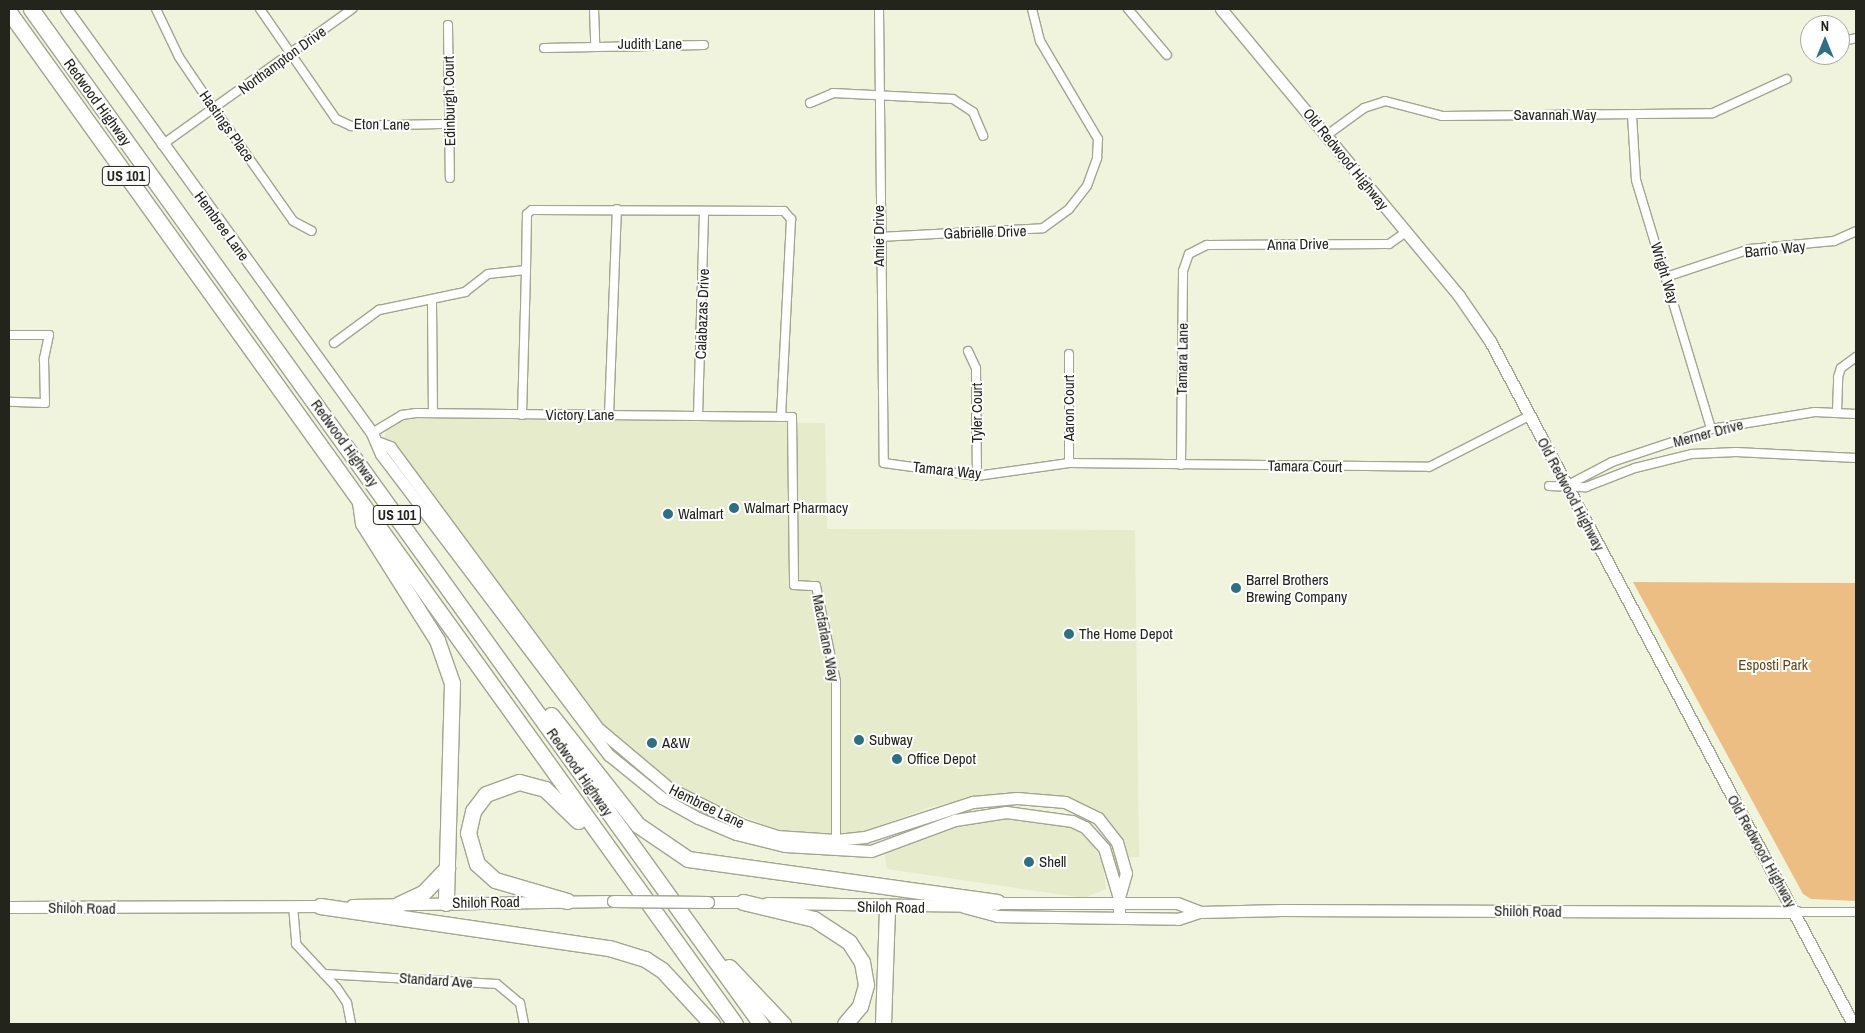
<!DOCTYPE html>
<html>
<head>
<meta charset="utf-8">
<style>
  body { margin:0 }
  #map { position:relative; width:1865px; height:1033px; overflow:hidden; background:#f0f4dc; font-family:"Archivo Narrow",sans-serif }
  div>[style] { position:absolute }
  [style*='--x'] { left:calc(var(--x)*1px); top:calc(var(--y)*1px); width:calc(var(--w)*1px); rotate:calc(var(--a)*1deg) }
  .built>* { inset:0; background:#e6ebcb }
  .green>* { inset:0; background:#edbe83 }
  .roads { filter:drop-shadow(1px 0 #a2a68f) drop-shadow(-1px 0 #a2a68f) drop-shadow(0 1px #a2a68f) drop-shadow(0 -1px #a2a68f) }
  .street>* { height:8px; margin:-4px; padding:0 4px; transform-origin:4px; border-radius:4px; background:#fff }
  .secondary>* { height:11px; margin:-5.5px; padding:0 5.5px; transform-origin:5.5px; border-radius:5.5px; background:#fff }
  .highway>* { height:15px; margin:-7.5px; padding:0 7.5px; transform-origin:7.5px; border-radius:7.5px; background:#fff }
  .bridges { filter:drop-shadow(1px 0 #a2a68f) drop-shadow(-1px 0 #a2a68f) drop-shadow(0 1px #a2a68f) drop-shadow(0 -1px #a2a68f) }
  .secondary-bridge>* { height:11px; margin:-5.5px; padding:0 5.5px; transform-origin:5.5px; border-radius:5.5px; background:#fff }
  .dots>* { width:14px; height:14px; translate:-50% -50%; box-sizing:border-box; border:2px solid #fff; border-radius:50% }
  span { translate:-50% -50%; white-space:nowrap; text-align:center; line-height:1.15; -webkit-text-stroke:4px #fff; paint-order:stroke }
  .shield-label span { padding:1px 4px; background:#fff; border:1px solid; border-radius:4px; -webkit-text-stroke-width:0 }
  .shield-label { font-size:14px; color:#23241b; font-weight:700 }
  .street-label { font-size:15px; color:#23241b }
  .poi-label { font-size:15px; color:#23241b }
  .left { translate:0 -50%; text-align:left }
  .park-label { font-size:15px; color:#674515 }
  .frame { position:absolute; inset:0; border:10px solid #23241b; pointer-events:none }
  .north { position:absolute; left:1800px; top:15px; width:50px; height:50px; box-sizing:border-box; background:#fff; border:1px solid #a7a7a4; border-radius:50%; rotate:0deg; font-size:14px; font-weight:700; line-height:20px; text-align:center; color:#23241b }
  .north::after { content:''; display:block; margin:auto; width:18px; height:22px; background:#2e6f82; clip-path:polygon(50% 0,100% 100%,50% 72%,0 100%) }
</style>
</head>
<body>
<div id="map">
  <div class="built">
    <i style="clip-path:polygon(408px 418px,825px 423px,827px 529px,1135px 530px,1139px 857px,1126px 857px,1109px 819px,1069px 797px,994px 794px,931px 807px,862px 832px,817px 834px,779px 831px,684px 792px,654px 772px,596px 721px,531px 627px,384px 438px,387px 427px)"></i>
    <i style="clip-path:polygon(990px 817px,1032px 817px,1069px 824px,1092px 843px,1103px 864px,1106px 889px,1084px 898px,887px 869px,884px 850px,938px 829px)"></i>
  </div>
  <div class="green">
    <i style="clip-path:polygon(1633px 582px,1856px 583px,1856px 901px,1811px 899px,1803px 894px)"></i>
  </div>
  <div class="roads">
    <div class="street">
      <i style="--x:156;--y:9;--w:53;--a:64.4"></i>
      <i style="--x:179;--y:57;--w:48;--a:56"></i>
      <i style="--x:206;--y:97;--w:151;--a:54.9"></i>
      <i style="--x:293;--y:221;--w:21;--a:28"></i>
      <i style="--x:260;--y:9;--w:134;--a:55.4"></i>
      <i style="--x:336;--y:119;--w:17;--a:25"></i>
      <i style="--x:351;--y:126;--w:98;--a:-1.2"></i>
      <i style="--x:594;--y:9;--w:35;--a:88"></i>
      <i style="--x:879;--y:9;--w:454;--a:89.4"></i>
      <i style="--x:884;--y:463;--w:94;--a:8"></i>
      <i style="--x:977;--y:476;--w:93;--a:-8"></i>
      <i style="--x:1069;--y:463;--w:360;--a:0.6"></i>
      <i style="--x:1429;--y:467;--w:112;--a:-27"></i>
      <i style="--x:1128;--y:9;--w:60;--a:49.7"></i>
      <i style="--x:448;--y:25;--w:153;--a:89.3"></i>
      <i style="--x:1840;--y:42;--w:16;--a:-14"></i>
      <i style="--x:544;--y:48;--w:160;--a:-1.1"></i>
      <i style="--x:810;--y:103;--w:25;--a:-23"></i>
      <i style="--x:833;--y:93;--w:120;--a:2.9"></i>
      <i style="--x:953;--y:99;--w:24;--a:33"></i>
      <i style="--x:973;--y:112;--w:26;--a:67"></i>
      <i style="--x:1632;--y:115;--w:65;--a:86.5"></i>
      <i style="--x:1636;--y:180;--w:260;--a:73.2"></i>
      <i style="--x:1327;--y:135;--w:46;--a:-36.1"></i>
      <i style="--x:1364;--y:108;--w:22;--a:-18"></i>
      <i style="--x:1385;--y:101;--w:59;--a:14.7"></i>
      <i style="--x:1442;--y:116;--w:271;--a:-0.6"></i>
      <i style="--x:1713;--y:113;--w:81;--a:-24.7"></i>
      <i style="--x:162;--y:145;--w:234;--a:-35.6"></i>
      <i style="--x:879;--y:237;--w:164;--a:-3.1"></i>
      <i style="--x:1043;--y:228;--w:32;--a:-36"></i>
      <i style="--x:1069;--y:209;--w:29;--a:-52"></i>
      <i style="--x:1087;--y:186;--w:30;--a:-70"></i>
      <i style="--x:1097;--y:158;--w:19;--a:-87"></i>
      <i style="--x:1098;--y:139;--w:114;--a:-120.6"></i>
      <i style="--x:1040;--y:41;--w:33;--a:-104"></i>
      <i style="--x:1666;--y:277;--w:89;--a:-18.4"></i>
      <i style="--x:1750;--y:249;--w:84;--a:-5.4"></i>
      <i style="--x:1834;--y:241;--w:24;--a:-24"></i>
      <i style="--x:432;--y:302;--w:111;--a:89.5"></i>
      <i style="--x:9;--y:335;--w:40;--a:0"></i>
      <i style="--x:49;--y:335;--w:25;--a:102"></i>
      <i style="--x:44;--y:359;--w:44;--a:88.7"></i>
      <i style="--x:45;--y:403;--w:36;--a:-178"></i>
      <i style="--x:334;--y:343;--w:56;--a:-36.3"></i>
      <i style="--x:379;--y:310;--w:88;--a:-11.8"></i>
      <i style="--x:465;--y:292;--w:29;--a:-38"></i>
      <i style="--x:488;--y:274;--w:38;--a:-6"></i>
      <i style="--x:526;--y:270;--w:56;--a:-89"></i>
      <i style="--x:527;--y:214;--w:6;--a:-39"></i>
      <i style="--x:532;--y:210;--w:252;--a:0.2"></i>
      <i style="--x:784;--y:211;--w:11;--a:49"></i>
      <i style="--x:791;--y:219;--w:198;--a:92.9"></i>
      <i style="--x:968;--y:351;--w:19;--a:65"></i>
      <i style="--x:976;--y:368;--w:108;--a:89.5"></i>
      <i style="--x:1837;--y:412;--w:35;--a:-88"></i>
      <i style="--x:1838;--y:377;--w:9;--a:-72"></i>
      <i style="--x:1841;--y:368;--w:19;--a:-36"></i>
      <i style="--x:522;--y:415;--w:145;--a:-88.4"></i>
      <i style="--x:609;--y:415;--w:206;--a:-87.8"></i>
      <i style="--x:698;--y:416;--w:205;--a:-88.3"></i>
      <i style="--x:372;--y:433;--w:35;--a:-31"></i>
      <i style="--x:402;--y:415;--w:14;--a:-8"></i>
      <i style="--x:416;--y:413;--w:376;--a:0.6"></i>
      <i style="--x:792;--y:417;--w:168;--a:89.3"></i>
      <i style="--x:794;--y:585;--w:22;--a:3"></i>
      <i style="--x:816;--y:586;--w:98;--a:78.2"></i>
      <i style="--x:836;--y:682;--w:162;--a:90"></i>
      <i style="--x:1069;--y:463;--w:109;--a:-90"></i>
      <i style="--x:1181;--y:465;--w:194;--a:-89.4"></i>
      <i style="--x:1183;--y:271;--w:18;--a:-71"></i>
      <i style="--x:1189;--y:254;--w:20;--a:-27"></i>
      <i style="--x:1207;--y:245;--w:182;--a:-0.3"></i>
      <i style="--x:1389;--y:244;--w:21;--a:-35"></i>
      <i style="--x:1568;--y:485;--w:50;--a:-27.6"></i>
      <i style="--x:1612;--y:462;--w:104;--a:-18.4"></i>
      <i style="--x:1711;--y:429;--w:105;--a:-9.3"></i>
      <i style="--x:1815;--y:412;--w:41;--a:2.8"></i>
      <i style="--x:1549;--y:486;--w:37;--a:2"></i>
      <i style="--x:1586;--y:487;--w:53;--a:-21.2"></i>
      <i style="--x:1635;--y:468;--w:59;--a:-13.8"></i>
      <i style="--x:1692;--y:454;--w:44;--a:-2.6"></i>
      <i style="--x:1736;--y:452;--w:120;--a:2.9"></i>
      <i style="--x:293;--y:906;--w:38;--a:85"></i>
      <i style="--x:296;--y:944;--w:60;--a:47"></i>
      <i style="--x:337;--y:988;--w:18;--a:56"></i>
      <i style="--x:347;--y:1003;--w:21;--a:79"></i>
      <i style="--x:1797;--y:912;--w:59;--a:0"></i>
      <i style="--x:324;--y:974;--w:173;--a:3.3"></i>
      <i style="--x:497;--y:984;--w:30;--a:40"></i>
      <i style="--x:520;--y:1003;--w:21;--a:79"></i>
    </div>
    <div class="secondary">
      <i style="--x:66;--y:9;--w:523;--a:54.18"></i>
      <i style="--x:372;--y:433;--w:23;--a:67"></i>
      <i style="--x:381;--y:454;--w:378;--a:52.9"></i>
      <i style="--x:609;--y:755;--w:68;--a:39.1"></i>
      <i style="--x:662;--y:798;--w:41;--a:29.1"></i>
      <i style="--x:698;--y:818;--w:41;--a:22.8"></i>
      <i style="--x:736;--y:834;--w:50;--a:13.8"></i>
      <i style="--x:785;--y:846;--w:86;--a:3.3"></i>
      <i style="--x:871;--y:851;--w:90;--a:-20.3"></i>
      <i style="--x:955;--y:820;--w:52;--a:-8.9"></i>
      <i style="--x:1006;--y:812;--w:67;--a:7.8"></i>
      <i style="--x:1072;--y:821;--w:14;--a:25"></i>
      <i style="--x:1085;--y:827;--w:28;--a:48"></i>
      <i style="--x:1104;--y:848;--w:52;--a:73.3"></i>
      <i style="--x:1119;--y:898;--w:19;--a:90"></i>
      <i style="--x:1221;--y:9;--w:373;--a:50.3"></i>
      <i style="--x:1459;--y:296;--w:55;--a:55.4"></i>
      <i style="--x:1490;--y:341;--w:773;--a:62.01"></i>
      <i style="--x:379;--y:443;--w:12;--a:20"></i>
      <i style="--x:390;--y:447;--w:351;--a:53.5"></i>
      <i style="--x:599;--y:729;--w:92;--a:40.1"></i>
      <i style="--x:669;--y:788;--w:83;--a:26.6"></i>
      <i style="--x:743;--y:825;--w:35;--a:18"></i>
      <i style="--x:776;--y:836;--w:60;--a:3.8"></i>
      <i style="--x:836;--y:840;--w:29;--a:-6"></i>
      <i style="--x:865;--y:837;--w:114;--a:-18"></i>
      <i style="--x:973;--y:802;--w:44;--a:-5.2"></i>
      <i style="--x:1017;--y:798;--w:48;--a:4.8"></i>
      <i style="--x:1065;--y:802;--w:37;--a:26"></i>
      <i style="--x:1098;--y:818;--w:31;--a:52"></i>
      <i style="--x:1117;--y:842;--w:32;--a:74"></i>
      <i style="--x:1126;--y:873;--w:26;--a:106"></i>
      <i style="--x:708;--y:902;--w:43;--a:0"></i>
      <i style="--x:767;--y:903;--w:204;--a:0.8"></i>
      <i style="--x:989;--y:903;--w:188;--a:0"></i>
      <i style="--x:1177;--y:903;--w:25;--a:21"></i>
      <i style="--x:352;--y:905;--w:261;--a:-0.9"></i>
      <i style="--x:9;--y:907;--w:317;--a:-0.2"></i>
      <i style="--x:964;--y:907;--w:34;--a:15"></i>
      <i style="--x:997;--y:916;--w:181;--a:0.9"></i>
      <i style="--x:1178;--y:919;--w:23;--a:-18"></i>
      <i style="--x:1200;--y:912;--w:82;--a:-1.4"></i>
      <i style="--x:1282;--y:910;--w:515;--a:0.22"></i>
    </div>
    <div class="highway">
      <i style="--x:31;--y:9;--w:1250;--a:54.28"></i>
      <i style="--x:9;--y:12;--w:1245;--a:54.34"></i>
      <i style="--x:360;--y:502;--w:21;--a:82"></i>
      <i style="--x:363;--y:523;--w:138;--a:57.7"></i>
      <i style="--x:437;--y:640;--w:46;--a:70.8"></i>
      <i style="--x:452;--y:683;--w:220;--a:91.6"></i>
      <i style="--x:551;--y:715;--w:140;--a:51.7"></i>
      <i style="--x:638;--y:825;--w:60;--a:34.2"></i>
      <i style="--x:688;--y:859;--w:312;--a:7.9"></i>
      <i style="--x:567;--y:901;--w:75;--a:-163.7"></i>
      <i style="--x:495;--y:880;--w:24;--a:-138"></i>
      <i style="--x:477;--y:864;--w:32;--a:-106"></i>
      <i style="--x:468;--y:833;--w:23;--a:-77"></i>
      <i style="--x:473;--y:811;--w:21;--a:-53"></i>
      <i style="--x:486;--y:794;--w:35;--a:-20"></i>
      <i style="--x:519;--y:782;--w:27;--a:15"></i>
      <i style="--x:545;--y:789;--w:46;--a:44.1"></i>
      <i style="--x:743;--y:902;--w:73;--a:13.5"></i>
      <i style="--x:814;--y:919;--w:42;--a:33.3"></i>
      <i style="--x:849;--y:942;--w:24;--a:57"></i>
      <i style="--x:862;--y:962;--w:23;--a:80"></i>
      <i style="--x:866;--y:985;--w:22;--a:106"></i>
      <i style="--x:860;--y:1006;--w:23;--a:130"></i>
      <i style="--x:399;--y:904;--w:26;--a:-25"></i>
      <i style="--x:423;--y:893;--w:35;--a:-46"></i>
      <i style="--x:320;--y:906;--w:292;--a:8.3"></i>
      <i style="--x:609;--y:948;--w:38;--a:17"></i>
      <i style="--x:645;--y:959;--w:20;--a:33"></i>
      <i style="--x:662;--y:970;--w:74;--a:47.2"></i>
      <i style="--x:729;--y:967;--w:79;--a:46.5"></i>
      <i style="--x:883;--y:1024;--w:116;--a:-88"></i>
    </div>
  </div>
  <div class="bridges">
    <div class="secondary-bridge">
      <i style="--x:613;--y:901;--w:95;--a:0.6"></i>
    </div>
  </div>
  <div class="dots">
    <i style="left:734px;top:508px;background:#2e6f82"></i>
    <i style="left:668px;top:514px;background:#2e6f82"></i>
    <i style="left:1236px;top:588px;background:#2e6f82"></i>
    <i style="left:1069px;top:634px;background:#2e6f82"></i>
    <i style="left:859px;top:740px;background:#2e6f82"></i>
    <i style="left:652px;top:743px;background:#2e6f82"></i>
    <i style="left:897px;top:759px;background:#2e6f82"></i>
    <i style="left:1029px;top:862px;background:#2e6f82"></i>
  </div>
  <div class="shield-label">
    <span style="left:126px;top:176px">US 101</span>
    <span style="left:397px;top:515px">US 101</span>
  </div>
  <div class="street-label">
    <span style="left:650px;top:44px">Judith Lane</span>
    <span style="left:282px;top:60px;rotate:-36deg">Northampton Drive</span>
    <span style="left:449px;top:101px;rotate:-91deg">Edinburgh Court</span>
    <span style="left:98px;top:102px;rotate:54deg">Redwood Highway</span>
    <span style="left:1555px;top:115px">Savannah Way</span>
    <span style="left:382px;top:124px;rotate:1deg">Eton Lane</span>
    <span style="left:227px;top:126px;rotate:55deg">Hastings Place</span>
    <span style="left:1346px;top:159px;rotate:51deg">Old Redwood Highway</span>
    <span style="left:222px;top:226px;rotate:54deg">Hembree Lane</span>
    <span style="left:985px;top:232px;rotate:-2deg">Gabrielle Drive</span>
    <span style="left:879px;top:236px;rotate:-90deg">Amie Drive</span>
    <span style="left:1298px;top:244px;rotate:-1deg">Anna Drive</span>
    <span style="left:1775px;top:249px;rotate:-6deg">Barrio Way</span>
    <span style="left:1665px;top:273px;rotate:73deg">Wright Way</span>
    <span style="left:702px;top:314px;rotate:-88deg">Calabazas Drive</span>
    <span style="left:1182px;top:359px;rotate:-89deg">Tamara Lane</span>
    <span style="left:1069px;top:408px;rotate:-90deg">Aaron Court</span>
    <span style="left:977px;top:413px;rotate:-90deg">Tyler Court</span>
    <span style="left:580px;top:415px">Victory Lane</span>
    <span style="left:1708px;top:433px;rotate:-15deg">Merner Drive</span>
    <span style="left:345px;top:443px;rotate:54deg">Redwood Highway</span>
    <span style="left:1305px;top:466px;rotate:1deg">Tamara Court</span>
    <span style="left:947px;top:470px;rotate:6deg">Tamara Way</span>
    <span style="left:1571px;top:494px;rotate:62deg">Old Redwood Highway</span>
    <span style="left:826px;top:638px;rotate:79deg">Macfarlane Way</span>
    <span style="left:580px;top:772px;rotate:55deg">Redwood Highway</span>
    <span style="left:707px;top:806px;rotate:26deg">Hembree Lane</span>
    <span style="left:1762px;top:851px;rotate:61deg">Old Redwood Highway</span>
    <span style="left:486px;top:902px;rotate:-1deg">Shiloh Road</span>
    <span style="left:891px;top:907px;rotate:1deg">Shiloh Road</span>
    <span style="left:82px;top:908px;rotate:1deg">Shiloh Road</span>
    <span style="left:1528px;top:911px;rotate:1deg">Shiloh Road</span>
    <span style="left:436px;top:980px;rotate:4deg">Standard Ave</span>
  </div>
  <div class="poi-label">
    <span class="left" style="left:744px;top:508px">Walmart Pharmacy</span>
    <span class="left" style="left:678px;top:514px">Walmart</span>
    <span class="left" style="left:1246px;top:588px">Barrel Brothers<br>Brewing Company</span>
    <span class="left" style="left:1079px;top:634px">The Home Depot</span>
    <span class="left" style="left:869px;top:740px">Subway</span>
    <span class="left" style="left:662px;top:743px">A&amp;W</span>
    <span class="left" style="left:907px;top:759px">Office Depot</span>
    <span class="left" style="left:1039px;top:862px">Shell</span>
  </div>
  <div class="park-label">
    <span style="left:1773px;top:665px">Esposti Park</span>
  </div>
  <div class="frame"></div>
  <div class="north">N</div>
</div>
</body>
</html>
